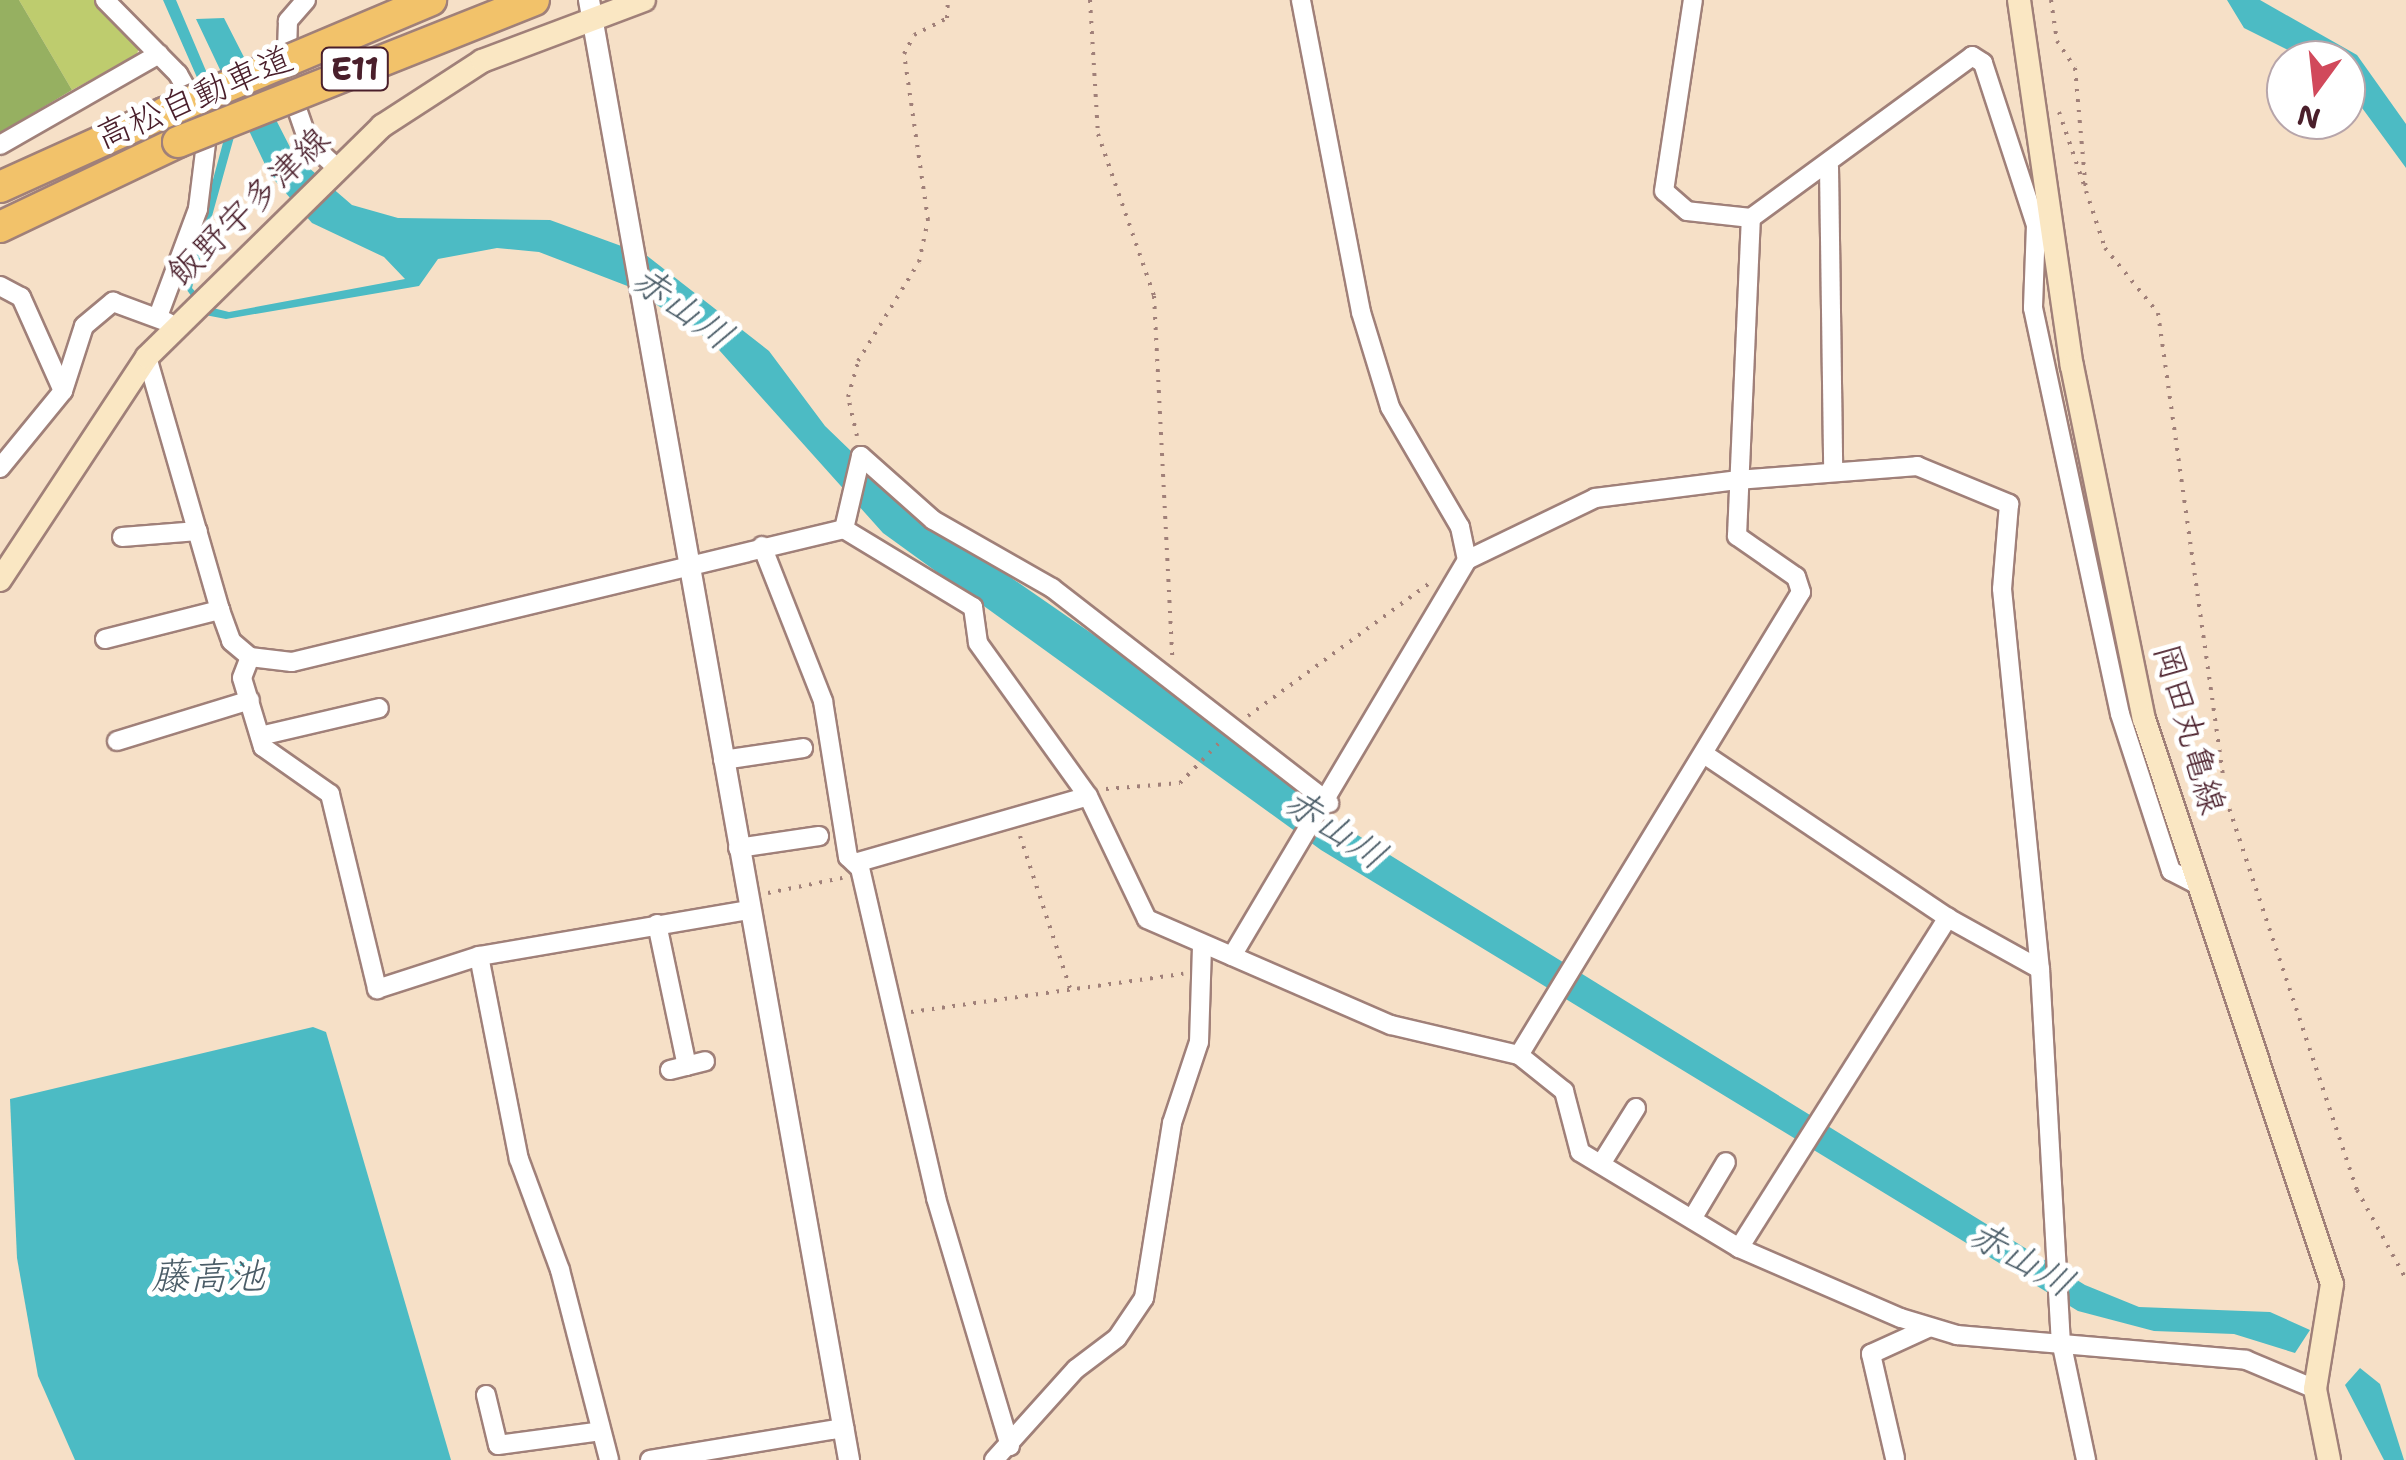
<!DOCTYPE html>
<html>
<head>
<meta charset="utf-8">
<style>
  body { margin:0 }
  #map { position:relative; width:2406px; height:1460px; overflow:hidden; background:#f6e0c7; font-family:"Shantell Sans","Klee One",sans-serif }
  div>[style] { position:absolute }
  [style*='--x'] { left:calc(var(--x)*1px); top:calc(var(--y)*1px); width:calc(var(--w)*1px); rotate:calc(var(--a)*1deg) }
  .green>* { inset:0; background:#becc6e }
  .forest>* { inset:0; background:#96b061 }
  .water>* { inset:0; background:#4cbbc4 }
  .path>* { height:4px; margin-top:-2px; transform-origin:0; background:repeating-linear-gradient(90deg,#a08079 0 2.5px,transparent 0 10.5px) }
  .roads { filter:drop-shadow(2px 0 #a08079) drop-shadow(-2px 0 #a08079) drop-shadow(0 2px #a08079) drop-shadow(0 -2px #a08079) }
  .minor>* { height:18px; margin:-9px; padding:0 9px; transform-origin:9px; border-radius:9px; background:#fff }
  .tertiary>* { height:20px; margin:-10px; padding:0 10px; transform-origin:10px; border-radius:10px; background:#fff }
  .secondary>* { height:22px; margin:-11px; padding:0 11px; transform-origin:11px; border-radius:11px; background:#fae7c3 }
  .motorway>* { height:30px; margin:-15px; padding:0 15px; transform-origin:15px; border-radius:15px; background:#f2c26a }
  .bridges { filter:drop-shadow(2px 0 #a08079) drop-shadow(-2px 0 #a08079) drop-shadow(0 2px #a08079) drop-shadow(0 -2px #a08079) }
  .motorway-bridge>* { height:30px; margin:-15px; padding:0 15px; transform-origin:15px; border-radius:15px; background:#f2c26a }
  span { translate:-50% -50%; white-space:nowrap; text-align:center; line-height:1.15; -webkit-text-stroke:10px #fff; paint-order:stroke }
  .shield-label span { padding:2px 8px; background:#fff; border:2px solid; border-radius:8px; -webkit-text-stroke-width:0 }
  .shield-label { font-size:32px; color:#4a1f2b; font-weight:700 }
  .street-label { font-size:35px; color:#4a1f2b }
  .water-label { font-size:38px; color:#4b5d68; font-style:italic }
  .north { position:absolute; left:2266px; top:40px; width:100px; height:100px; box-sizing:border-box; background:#fff; border:2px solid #b7a5aa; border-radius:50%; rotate:195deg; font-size:28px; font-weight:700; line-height:40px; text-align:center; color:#4a1f2b }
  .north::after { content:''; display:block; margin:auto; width:35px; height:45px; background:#d1495b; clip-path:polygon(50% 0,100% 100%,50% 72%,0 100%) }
</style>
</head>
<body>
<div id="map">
  <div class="green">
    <i style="clip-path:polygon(19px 0,96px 0,140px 41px,137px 55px,72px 90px)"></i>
  </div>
  <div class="forest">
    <i style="clip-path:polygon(0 0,19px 0,72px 90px,0 133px)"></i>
  </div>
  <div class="water">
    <i style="clip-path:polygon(163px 0,176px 0,234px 137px,192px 288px,209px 307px,229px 312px,405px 279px,384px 257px,312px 223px,270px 175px,196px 19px,224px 18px,294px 155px,352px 205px,398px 218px,550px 220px,646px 255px,769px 351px,825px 426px,909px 507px,1182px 696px,1338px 823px,2085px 1285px,2139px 1307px,2270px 1312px,2310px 1330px,2295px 1353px,2234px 1334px,2154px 1331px,2078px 1311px,1321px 850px,883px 533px,711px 341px,630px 287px,539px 252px,497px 248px,438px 259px,419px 286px,226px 319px,205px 315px,184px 286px,224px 139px)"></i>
    <i style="clip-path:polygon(2227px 0,2260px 0,2357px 55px,2406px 124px,2406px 168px,2346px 86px,2346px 60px,2308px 60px,2244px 28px)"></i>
    <i style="clip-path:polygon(313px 1027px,326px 1032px,451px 1460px,75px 1460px,38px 1376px,17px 1258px,10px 1099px)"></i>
    <i style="clip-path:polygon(2360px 1368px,2380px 1384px,2404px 1460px,2384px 1460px,2345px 1385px)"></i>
  </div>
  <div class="path">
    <i style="--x:1090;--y:0;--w:134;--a:86.6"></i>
    <i style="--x:1098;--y:134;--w:171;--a:70.9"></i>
    <i style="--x:1154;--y:296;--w:361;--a:87.1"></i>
    <i style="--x:2051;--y:0;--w:41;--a:81.7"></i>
    <i style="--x:2057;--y:41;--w:32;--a:56"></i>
    <i style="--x:2075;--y:68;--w:123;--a:84.9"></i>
    <i style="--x:2086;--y:191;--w:60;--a:71.6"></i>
    <i style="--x:2105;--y:248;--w:84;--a:50.8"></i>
    <i style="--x:2158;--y:313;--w:491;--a:82"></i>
    <i style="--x:2226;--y:799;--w:412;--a:71.5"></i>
    <i style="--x:2357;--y:1190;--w:102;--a:61.2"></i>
    <i style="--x:2059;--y:112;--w:80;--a:71.1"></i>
    <i style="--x:857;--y:436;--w:40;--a:-103"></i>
    <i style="--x:848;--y:397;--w:37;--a:-74"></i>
    <i style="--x:858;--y:361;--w:116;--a:-58.4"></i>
    <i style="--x:919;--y:262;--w:43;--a:-77.9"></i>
    <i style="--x:928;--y:220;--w:168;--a:-98.2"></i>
    <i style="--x:904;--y:54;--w:21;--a:-62"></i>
    <i style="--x:914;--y:35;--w:37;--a:-27"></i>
    <i style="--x:947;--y:18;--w:18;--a:-87"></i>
    <i style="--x:1248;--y:716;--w:225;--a:-36.2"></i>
    <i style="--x:1106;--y:789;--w:74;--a:-4.6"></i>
    <i style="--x:1180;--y:783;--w:56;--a:-45.7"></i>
    <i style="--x:1020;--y:836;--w:160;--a:71.8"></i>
    <i style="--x:768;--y:893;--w:76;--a:-11.5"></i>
    <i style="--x:911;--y:1012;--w:275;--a:-8"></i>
  </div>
  <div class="roads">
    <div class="minor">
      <i style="--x:105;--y:0;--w:104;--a:45.4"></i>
      <i style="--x:178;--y:74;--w:61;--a:60.5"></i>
      <i style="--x:208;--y:127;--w:83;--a:97"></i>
      <i style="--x:198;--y:209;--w:112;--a:110.4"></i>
      <i style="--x:306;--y:0;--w:28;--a:131"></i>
      <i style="--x:288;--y:21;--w:56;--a:92"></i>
      <i style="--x:286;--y:77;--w:68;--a:71"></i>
      <i style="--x:308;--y:141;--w:40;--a:43"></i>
      <i style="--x:0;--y:145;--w:183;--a:-29.8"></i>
      <i style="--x:1829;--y:167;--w:305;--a:89.2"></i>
      <i style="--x:1751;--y:218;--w:274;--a:-36.2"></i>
      <i style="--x:1972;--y:56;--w:13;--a:32"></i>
      <i style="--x:1983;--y:63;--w:170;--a:71.9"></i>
      <i style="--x:2036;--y:225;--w:10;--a:0"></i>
      <i style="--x:2036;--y:225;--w:83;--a:92.1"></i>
      <i style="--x:2033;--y:308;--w:415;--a:77.9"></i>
      <i style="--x:2120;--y:714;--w:165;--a:72"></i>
      <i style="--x:2171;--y:871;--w:34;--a:27"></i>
      <i style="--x:0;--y:286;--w:24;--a:28"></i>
      <i style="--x:21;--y:297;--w:103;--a:65.9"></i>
      <i style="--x:147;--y:357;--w:263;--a:73.9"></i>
      <i style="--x:220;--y:610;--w:33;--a:70"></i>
      <i style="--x:231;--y:641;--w:25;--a:40"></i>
      <i style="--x:250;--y:657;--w:42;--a:6.8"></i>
      <i style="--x:292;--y:662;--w:568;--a:-13.55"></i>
      <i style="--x:844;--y:529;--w:151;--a:31.2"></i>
      <i style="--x:973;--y:607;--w:36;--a:82"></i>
      <i style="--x:978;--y:643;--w:188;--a:54.3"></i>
      <i style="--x:1088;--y:796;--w:136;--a:64.4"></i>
      <i style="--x:1147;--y:919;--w:266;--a:23.5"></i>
      <i style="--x:1391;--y:1025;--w:131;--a:13.2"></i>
      <i style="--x:1519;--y:1055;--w:58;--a:38.7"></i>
      <i style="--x:1564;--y:1091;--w:63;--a:75.3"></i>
      <i style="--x:1580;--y:1152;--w:186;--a:31.1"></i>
      <i style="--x:1739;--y:1248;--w:176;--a:23.4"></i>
      <i style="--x:1901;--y:1318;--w:59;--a:16.9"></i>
      <i style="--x:1957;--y:1335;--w:290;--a:4.9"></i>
      <i style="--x:2246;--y:1360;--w:75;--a:22.8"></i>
      <i style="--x:0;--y:468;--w:99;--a:-50.7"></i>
      <i style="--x:63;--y:391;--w:68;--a:-72.1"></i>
      <i style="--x:84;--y:326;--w:38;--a:-40"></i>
      <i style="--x:113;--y:302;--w:58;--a:20.3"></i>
      <i style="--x:844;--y:529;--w:75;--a:-76.9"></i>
      <i style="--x:861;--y:456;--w:96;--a:41.6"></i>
      <i style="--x:933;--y:520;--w:137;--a:29.7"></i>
      <i style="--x:1052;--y:588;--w:351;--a:37.8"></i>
      <i style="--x:122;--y:537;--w:76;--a:-4.5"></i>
      <i style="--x:762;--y:546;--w:167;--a:68.5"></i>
      <i style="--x:823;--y:701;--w:158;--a:80.9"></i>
      <i style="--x:848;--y:857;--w:16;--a:43"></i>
      <i style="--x:860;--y:868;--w:339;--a:77"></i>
      <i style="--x:936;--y:1198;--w:259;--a:73.4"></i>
      <i style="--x:1467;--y:560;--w:142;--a:-25.8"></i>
      <i style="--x:1595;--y:498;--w:143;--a:-7.2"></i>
      <i style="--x:1737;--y:480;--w:181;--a:-4.4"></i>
      <i style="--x:1917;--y:466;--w:100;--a:22.4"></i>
      <i style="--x:2009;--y:504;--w:85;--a:94.7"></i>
      <i style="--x:2002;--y:589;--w:382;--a:84.3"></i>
      <i style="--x:2040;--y:969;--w:373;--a:86.8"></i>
      <i style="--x:2061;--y:1341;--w:122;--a:78.1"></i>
      <i style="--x:105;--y:639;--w:119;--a:-14.2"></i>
      <i style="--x:250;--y:657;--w:22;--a:111"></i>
      <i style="--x:242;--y:678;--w:72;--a:73.1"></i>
      <i style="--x:263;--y:747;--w:82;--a:35"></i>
      <i style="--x:330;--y:794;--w:201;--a:76.4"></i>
      <i style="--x:377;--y:989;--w:107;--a:-17.9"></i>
      <i style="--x:479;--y:956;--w:274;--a:-9.7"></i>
      <i style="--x:260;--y:736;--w:122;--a:-13.2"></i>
      <i style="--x:117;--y:741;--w:139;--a:-17.1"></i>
      <i style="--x:1704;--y:754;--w:294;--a:33.9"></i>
      <i style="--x:1948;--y:918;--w:105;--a:29"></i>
      <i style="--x:723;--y:760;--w:81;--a:-8.5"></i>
      <i style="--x:738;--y:848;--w:82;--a:-8.4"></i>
      <i style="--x:855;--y:863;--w:242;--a:-16"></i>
      <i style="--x:657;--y:924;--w:145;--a:78.1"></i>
      <i style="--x:479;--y:956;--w:207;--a:78.9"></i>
      <i style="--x:519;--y:1159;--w:118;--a:69.7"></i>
      <i style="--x:560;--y:1270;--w:196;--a:75.5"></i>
      <i style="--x:1232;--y:956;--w:460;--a:-59.3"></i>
      <i style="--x:1467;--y:560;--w:34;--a:-102"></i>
      <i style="--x:1460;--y:527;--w:139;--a:-120.3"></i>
      <i style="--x:1390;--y:407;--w:99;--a:-107"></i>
      <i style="--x:1361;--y:312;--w:318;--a:-100.9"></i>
      <i style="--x:1519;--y:1055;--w:542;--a:-58.66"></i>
      <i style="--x:1801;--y:592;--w:16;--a:-108"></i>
      <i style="--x:1796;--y:577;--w:72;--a:-145.2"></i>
      <i style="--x:1737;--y:536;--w:318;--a:-87.5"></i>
      <i style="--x:1751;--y:218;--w:64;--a:-173.8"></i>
      <i style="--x:1687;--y:211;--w:30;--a:-139"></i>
      <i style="--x:1664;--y:191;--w:193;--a:-81.4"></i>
      <i style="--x:670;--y:1070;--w:36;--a:-14"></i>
      <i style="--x:1601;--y:1164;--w:66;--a:-58"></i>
      <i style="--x:1692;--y:1219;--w:66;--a:-59.2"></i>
      <i style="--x:1739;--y:1248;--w:391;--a:-57.7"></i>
      <i style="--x:486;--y:1395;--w:51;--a:76.5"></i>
      <i style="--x:498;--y:1445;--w:104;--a:-7.7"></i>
      <i style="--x:1895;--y:1458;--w:107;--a:-103"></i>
      <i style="--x:1871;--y:1354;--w:63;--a:-24.5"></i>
      <i style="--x:650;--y:1460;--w:197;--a:-9.4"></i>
      <i style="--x:994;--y:1460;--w:122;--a:-48"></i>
      <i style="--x:1076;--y:1369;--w:51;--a:-37.1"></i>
      <i style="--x:1117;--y:1338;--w:48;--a:-56"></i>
      <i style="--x:1144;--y:1298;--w:177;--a:-80.9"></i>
      <i style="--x:1172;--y:1123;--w:85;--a:-71.6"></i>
      <i style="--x:1199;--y:1042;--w:97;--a:-88.2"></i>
    </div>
    <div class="tertiary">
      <i style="--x:589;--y:0;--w:1483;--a:79.9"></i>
    </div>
    <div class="secondary">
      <i style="--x:2019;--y:0;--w:370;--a:81.8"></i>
      <i style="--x:2072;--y:366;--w:360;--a:78.5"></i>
      <i style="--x:2144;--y:719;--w:595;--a:71.6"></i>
      <i style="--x:2332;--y:1284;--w:106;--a:99.2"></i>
      <i style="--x:2315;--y:1389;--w:72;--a:78.8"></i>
      <i style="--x:0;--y:580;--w:267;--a:-56.6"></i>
      <i style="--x:147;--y:357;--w:330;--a:-44.5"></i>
      <i style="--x:382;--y:126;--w:119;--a:-33"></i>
      <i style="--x:482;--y:61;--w:173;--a:-20.6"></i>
    </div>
    <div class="motorway">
      <i style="--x:0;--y:187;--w:180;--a:-24.3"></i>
      <i style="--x:0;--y:227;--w:197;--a:-25.5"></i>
    </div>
  </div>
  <div class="bridges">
    <div class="motorway-bridge">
      <i style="--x:164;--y:113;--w:290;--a:-22.9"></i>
      <i style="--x:178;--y:142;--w:383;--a:-21.7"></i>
    </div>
  </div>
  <div class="shield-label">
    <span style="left:355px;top:69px">E11</span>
  </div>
  <div class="street-label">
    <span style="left:194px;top:97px;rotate:-23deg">高松自動車道</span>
    <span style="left:248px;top:206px;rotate:-44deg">飯野宇多津線</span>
    <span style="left:2190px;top:729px;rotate:74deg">岡田丸亀線</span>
  </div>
  <div class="water-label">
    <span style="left:683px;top:307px;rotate:36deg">赤山川</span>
    <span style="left:1336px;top:828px;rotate:34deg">赤山川</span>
    <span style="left:2022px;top:1258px;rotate:30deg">赤山川</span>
    <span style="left:208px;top:1276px">藤高池</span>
  </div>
  <div class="north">N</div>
</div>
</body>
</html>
